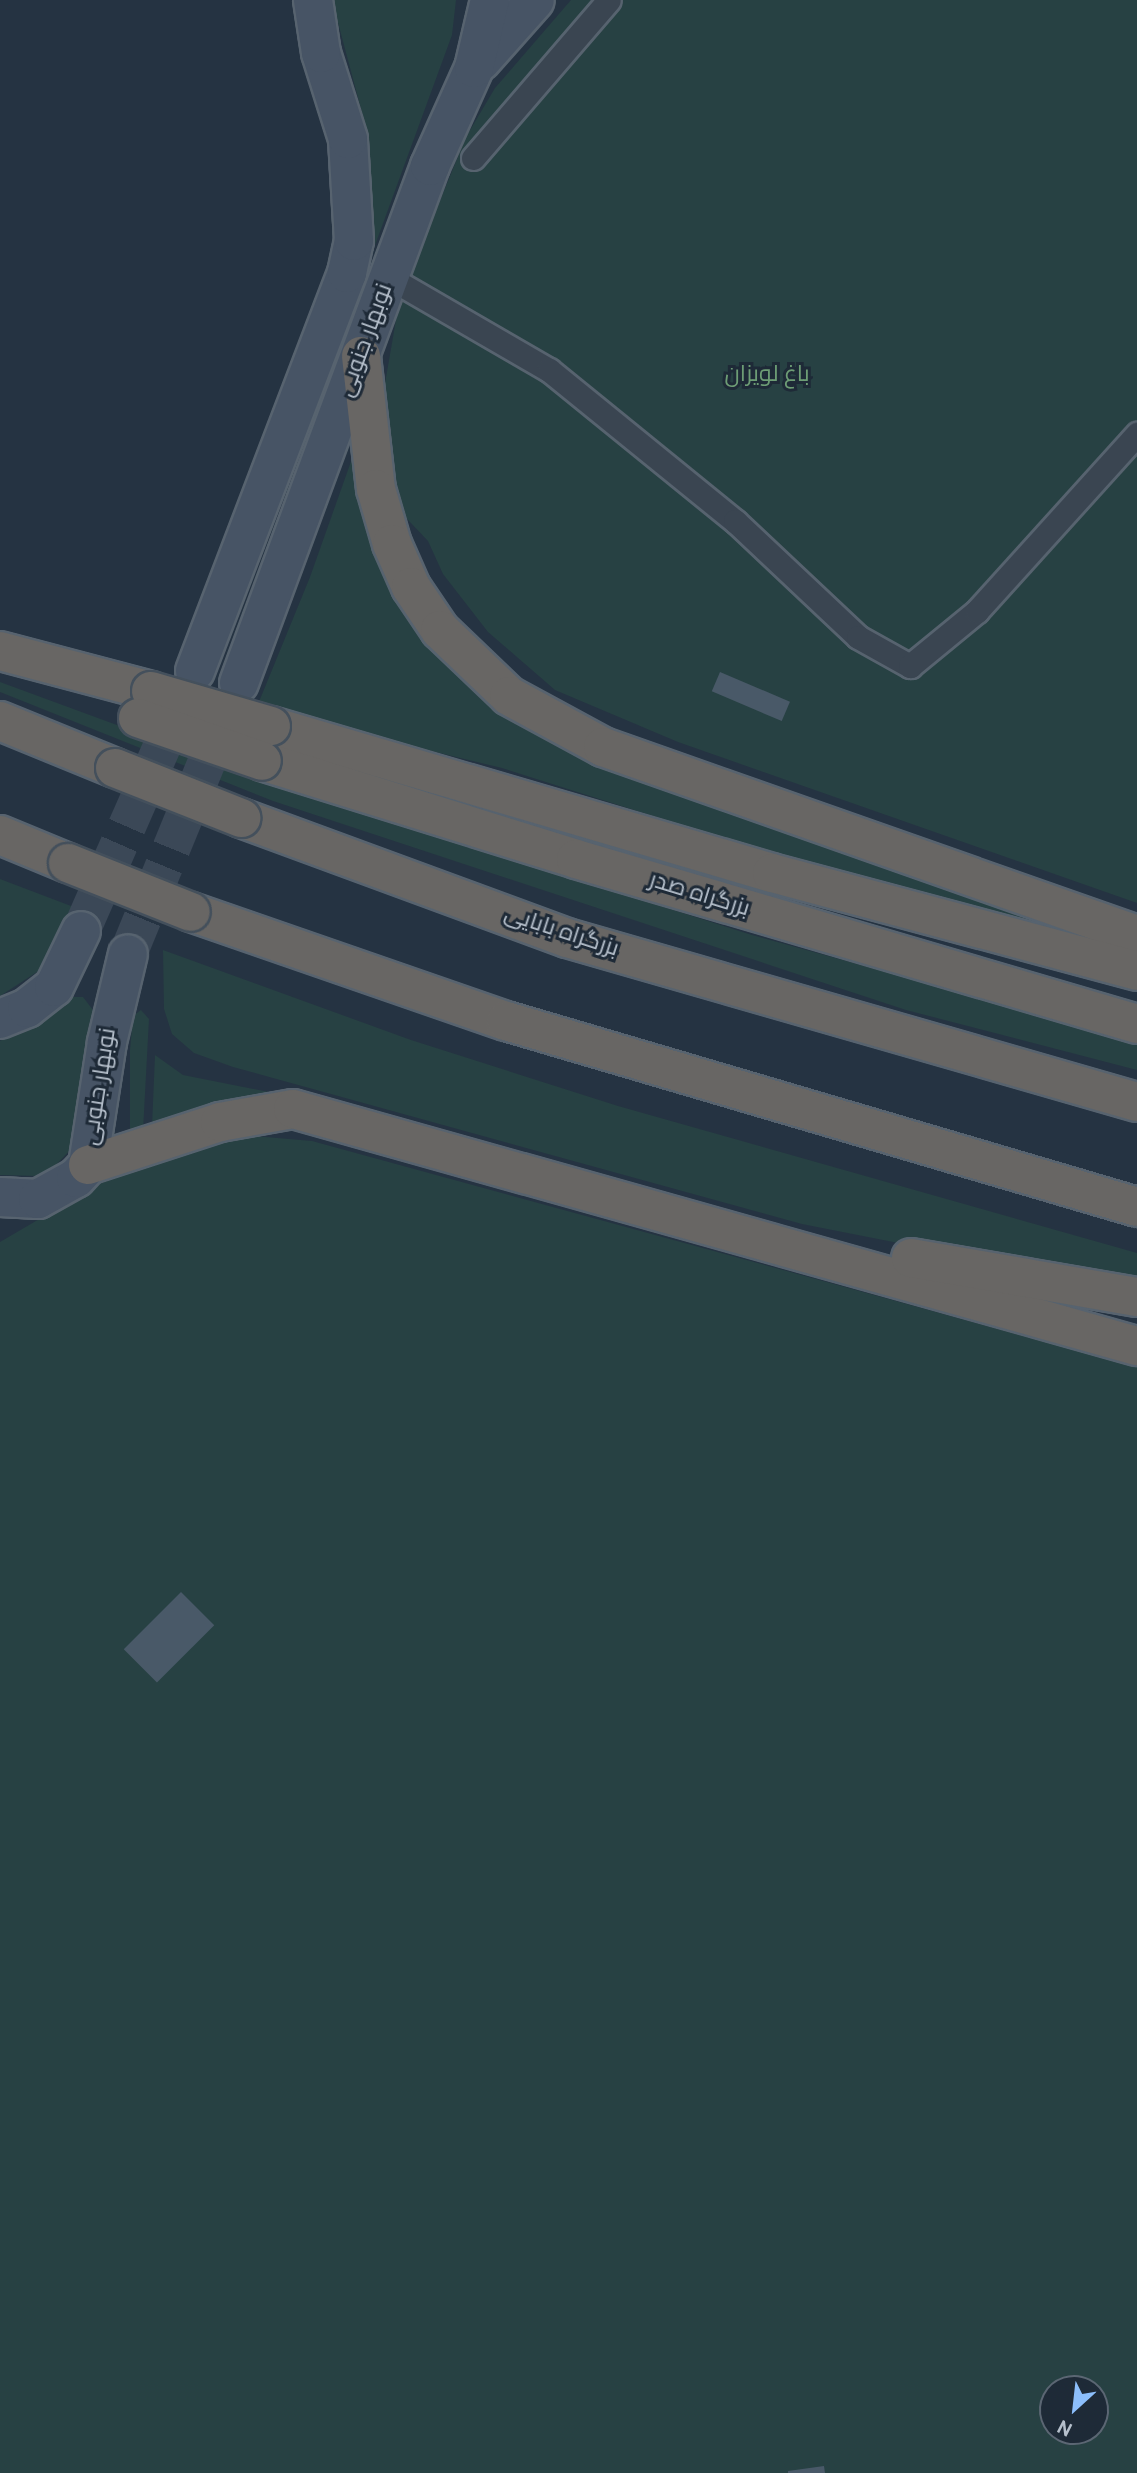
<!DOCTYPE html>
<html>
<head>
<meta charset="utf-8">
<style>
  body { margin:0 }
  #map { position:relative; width:1137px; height:2473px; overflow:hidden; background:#253342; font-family:Overpass,Cairo,sans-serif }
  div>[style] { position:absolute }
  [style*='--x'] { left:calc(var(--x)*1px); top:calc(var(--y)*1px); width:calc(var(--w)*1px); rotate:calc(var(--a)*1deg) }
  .green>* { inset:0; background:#274143 }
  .building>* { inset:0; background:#495968; transform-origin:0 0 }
  .secondary-tunnel>* { height:38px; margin-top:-19px; transform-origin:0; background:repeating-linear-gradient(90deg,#3b4857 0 38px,transparent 0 57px) }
  .roads { filter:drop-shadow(2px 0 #57636f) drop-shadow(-2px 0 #57636f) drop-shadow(0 2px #57636f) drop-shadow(0 -2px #57636f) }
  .service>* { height:23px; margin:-11.5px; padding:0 11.5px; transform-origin:11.5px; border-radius:11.5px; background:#3a4551 }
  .secondary>* { height:38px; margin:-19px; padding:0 19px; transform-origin:19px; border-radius:19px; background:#475465 }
  .trunk>* { height:38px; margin:-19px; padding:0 19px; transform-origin:19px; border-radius:19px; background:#686664 }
  .bridges { filter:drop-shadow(2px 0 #44505c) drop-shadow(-2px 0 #44505c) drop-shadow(0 2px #44505c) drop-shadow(0 -2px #44505c) }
  .trunk-bridge>* { height:38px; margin:-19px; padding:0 19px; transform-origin:19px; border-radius:19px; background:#686664 }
  span { translate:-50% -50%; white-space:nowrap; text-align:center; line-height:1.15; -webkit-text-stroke:6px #1e2a37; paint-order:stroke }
  .street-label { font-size:23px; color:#b6c0cc }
  .park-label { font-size:23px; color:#6d9d75 }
  .north { position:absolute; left:1039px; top:2375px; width:70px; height:70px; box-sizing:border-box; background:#1e2a37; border:2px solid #5b6673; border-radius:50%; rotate:207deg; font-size:19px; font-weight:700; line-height:28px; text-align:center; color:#b6c0cc }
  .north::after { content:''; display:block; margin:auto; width:24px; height:32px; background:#8cbefb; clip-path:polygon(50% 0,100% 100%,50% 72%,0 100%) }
</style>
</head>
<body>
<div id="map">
  <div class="green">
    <i style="clip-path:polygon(332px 0,456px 0,452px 35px,374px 248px,369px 139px)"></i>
    <i style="clip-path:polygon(571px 0,1137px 0,1137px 903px,678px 742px,555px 690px,488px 632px,443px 574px,428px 541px,390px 501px,383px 395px,397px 314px,417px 257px,466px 137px,495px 88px)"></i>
    <i style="clip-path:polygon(354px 453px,430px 642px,793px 831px,1093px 940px,823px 870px,502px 768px,256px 709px,310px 577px)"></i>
    <i style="clip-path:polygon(0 682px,280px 785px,752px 935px,1137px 1041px,1137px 1070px,906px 1010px,273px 801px,0 692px)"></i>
    <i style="clip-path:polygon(0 879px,79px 909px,54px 961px,0 996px)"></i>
    <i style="clip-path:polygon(163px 950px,411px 1040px,618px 1106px,1137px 1253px,1137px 1280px,949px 1253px,802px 1224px,233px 1067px,194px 1053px,172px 1034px,164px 1009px)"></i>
    <i style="clip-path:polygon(69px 997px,83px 997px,93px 1010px,76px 1144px,54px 1167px,37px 1176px,0 1175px,0 1041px)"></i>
    <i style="clip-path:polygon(141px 1010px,149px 1019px,143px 1131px,130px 1132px,130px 1050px,133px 1016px)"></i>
    <i style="clip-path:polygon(155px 1055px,183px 1075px,279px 1094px,208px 1105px,152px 1126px)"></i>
    <i style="clip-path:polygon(evenodd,254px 1136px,312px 1141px,1137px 1367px,1137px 2473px,0 2473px,0 1242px,106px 1180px,197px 1148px,254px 1136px,1053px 2389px,1095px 2389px,1095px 2431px,1053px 2431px,1053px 2389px)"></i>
  </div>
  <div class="building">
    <i style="left:720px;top:672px;width:76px;height:21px;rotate:23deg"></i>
    <i style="left:181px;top:1592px;width:47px;height:81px;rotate:45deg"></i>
    <i style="clip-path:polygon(824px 2466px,825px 2473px,788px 2473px,788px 2471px)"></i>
  </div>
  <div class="secondary-tunnel">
    <i style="--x:81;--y:931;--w:253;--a:-66.3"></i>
    <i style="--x:128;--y:954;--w:261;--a:-67.7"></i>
  </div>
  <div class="roads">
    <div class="service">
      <i style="--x:473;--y:158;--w:208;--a:-49.3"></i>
      <i style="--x:390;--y:278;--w:184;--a:30.1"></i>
      <i style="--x:549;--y:370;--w:240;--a:39.1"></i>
      <i style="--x:735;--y:521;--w:169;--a:43.3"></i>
      <i style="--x:858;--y:637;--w:60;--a:29.1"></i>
      <i style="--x:910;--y:666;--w:87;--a:-39.4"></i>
      <i style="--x:977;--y:611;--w:239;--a:-47.9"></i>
    </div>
    <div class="secondary">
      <i style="--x:481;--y:61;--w:81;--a:-48.5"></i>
      <i style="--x:195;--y:671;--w:426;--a:-69.1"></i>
      <i style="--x:347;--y:273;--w:33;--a:-78"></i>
      <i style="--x:354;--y:241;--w:102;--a:-93.4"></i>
      <i style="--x:348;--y:139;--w:90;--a:-107.4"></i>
      <i style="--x:321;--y:53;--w:54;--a:-98.6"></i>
      <i style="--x:239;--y:683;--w:551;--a:-69.72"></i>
      <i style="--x:430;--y:166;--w:107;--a:-65.8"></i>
      <i style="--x:474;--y:68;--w:70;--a:-76.8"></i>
      <i style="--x:0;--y:1019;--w:29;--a:-22"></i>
      <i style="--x:27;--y:1008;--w:34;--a:-38"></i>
      <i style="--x:54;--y:987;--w:62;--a:-64.3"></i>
      <i style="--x:0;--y:1197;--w:38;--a:3"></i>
      <i style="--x:38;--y:1199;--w:43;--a:-28.9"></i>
      <i style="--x:76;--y:1178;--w:18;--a:-47"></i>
      <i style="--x:88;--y:1165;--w:124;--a:-81.2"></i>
      <i style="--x:107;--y:1042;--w:90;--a:-76.6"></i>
    </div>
    <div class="trunk">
      <i style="--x:361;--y:356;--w:134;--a:83.6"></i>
      <i style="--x:376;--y:489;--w:57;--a:73.8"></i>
      <i style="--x:392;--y:544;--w:47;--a:66.2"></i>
      <i style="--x:411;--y:587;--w:52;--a:56"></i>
      <i style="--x:440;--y:630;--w:95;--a:43.7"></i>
      <i style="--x:509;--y:696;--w:107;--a:28.5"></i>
      <i style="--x:603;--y:747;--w:566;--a:19.4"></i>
      <i style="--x:0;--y:651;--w:156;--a:14.8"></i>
      <i style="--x:0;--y:721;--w:124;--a:22.2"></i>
      <i style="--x:271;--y:726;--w:522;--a:16.35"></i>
      <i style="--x:772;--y:873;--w:378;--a:15"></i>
      <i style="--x:262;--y:761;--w:329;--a:17.3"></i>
      <i style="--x:576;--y:859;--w:585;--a:16.39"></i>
      <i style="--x:241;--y:818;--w:347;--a:20.2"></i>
      <i style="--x:567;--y:938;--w:593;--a:16.05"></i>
      <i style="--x:0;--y:835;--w:74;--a:22.4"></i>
      <i style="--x:191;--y:912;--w:333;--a:19.1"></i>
      <i style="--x:506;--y:1021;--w:658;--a:16.42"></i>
      <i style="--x:88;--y:1165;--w:139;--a:-18"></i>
      <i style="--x:220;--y:1122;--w:74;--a:-10.1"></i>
      <i style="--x:293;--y:1109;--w:877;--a:15.69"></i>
      <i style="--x:911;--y:1258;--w:229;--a:9.8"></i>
    </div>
  </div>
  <div class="bridges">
    <div class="trunk-bridge">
      <i style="--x:151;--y:691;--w:125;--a:16.3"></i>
      <i style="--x:138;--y:718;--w:131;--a:19.1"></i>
      <i style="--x:115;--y:768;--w:136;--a:21.6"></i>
      <i style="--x:68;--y:863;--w:132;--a:21.7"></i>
    </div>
  </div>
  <div class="street-label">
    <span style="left:367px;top:341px;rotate:-70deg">نوبهار جنوبی</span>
    <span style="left:699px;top:896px;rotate:17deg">بزرگراه صدر</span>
    <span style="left:561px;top:933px;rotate:18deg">بزرگراه بابایی</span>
    <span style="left:101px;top:1087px;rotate:-81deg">نوبهار جنوبی</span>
  </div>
  <div class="park-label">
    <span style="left:767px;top:376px">باغ لویزان</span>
  </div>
  <div class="north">N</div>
</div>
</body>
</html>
